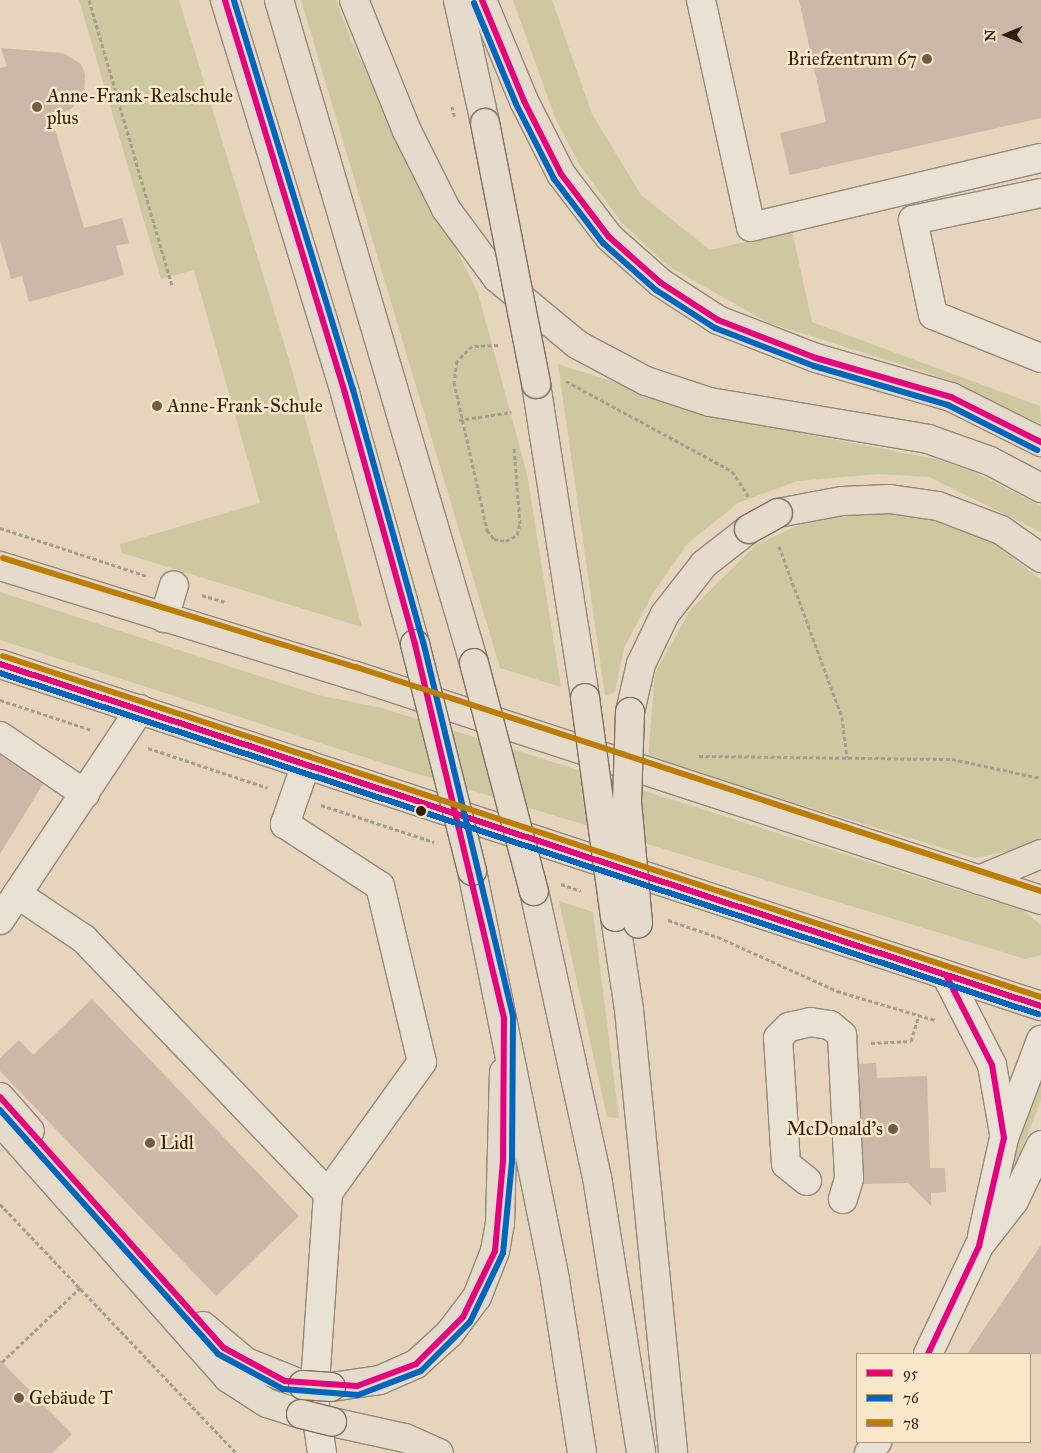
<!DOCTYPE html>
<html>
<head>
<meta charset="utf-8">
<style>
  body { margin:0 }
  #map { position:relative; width:1041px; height:1453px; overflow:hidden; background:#e6d4bc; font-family:"IM FELL Great Primer",serif }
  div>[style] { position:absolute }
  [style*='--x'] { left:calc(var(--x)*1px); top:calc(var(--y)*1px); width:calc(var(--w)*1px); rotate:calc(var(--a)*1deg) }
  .green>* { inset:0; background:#cec8a1 }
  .building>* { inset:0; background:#cdb7a8 }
  .path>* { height:3px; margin-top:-1.5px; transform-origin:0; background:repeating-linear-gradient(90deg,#a69d92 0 4px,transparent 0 6.5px) }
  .roads { filter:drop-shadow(1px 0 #958878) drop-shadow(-1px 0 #958878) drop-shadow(0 1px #958878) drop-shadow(0 -1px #958878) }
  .minor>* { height:28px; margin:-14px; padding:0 14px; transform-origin:14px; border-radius:14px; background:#e9e1d4 }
  .major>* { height:28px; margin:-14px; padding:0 14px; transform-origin:14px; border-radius:14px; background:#e5dbcd }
  .highway>* { height:28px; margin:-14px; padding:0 14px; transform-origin:14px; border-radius:14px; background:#e5dbcd }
  .path-bridge>* { height:3px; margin-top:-1.5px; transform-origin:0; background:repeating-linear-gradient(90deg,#a69d92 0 4px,transparent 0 6.5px) }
  .bridges { filter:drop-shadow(1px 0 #7c6f60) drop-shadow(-1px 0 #7c6f60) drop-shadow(0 1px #7c6f60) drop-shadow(0 -1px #7c6f60) }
  .highway-bridge>* { height:28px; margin:-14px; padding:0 14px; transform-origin:14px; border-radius:14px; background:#e5dbcd }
  .bus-1>* { height:6px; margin:-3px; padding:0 3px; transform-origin:3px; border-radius:3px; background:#e5007d }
  .bus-2>* { height:6px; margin:-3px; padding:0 3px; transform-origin:3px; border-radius:3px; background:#0065bd }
  .bus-3>* { height:6px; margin:-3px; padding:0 3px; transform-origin:3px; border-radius:3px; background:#bc7d02 }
  .dots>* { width:14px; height:14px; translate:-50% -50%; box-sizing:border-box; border:2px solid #fae6c8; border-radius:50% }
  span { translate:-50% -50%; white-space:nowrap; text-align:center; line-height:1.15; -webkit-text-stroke:5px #fae6c8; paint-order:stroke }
  .poi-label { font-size:19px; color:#341c06 }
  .right { translate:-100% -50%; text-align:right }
  .left { translate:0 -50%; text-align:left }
  .legend { position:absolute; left:856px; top:1353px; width:175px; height:90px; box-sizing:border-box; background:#fae6c8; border:1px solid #ab957a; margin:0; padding:6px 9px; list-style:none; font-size:15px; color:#341c06 }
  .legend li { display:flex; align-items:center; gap:10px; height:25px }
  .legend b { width:25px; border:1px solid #ab957a }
  .north { position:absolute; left:981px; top:10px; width:50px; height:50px; -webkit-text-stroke:4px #fae6c8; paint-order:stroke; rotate:269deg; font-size:14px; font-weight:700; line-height:20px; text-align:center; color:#341c06 }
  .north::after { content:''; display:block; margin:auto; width:18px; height:22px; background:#341c06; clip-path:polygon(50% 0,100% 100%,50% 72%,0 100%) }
</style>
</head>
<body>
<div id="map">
  <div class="green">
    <i style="clip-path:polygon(79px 0,179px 0,290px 363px,362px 627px,122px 553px,120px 544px,260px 503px,194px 270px,161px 279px)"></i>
    <i style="clip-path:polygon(301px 0,336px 0,350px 38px,478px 293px,527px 474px,561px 687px,500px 668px)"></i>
    <i style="clip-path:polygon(513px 0,552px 0,592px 114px,641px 195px,710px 250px,792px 231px,812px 322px,1040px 406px,1041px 424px,935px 375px,769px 323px,668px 266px,622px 223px,579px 164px,554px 115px)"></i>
    <i style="clip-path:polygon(558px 364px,666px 399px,780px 429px,936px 459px,972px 471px,1041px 506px,1041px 532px,929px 477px,878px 474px,797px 481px,738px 503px,687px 544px,652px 595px,624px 648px,615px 692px,605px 696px)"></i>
    <i style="clip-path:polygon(846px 512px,909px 512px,981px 533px,1041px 580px,1041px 839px,1028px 847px,975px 858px,648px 758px,655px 673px,690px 610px,757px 544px,813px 519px)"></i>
    <i style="clip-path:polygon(0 592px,318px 695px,382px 708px,1024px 911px,1041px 925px,1041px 955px,1025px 959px,398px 768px,0 640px)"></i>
    <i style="clip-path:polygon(559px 901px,593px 912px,619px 1118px,607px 1117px)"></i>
    <i style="clip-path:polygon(1041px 1077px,1041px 1100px,1002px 1200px,996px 1200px)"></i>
  </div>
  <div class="building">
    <i style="clip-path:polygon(799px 0,1041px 0,1041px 118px,790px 175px,780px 133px,826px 122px)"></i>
    <i style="clip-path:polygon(1px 48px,63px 53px,81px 64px,85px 74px,84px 94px,70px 110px,51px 116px,84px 228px,122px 218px,129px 243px,116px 246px,124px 275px,29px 302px,22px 276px,11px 279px,0 240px,0 68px,7px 66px)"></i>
    <i style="clip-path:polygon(0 755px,43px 784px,0 854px)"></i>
    <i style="clip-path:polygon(92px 999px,299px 1216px,216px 1296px,0 1071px,0 1058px,19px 1040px,33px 1055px)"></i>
    <i style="clip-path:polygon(876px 1063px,877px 1078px,927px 1076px,930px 1168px,945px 1168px,946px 1192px,931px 1193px,931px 1206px,908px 1183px,864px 1184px,859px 1064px)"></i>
    <i style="clip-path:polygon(1041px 1245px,1041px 1354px,967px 1354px)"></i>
    <i style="clip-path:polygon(0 1360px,72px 1434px,52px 1453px,0 1453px)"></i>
  </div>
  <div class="path">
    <i style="--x:89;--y:0;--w:298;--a:73.8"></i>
    <i style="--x:498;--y:345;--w:26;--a:178"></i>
    <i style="--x:472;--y:346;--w:21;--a:135"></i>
    <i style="--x:457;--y:361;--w:21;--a:98"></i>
    <i style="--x:454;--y:382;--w:152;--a:77.4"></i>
    <i style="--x:487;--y:530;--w:11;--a:52"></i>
    <i style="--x:494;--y:539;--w:12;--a:9"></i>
    <i style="--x:506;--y:541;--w:13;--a:-29"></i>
    <i style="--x:517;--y:535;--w:11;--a:-75"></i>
    <i style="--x:520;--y:524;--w:76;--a:-94.5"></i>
    <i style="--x:566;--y:381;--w:189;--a:28.5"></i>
    <i style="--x:732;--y:471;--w:30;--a:57"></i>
    <i style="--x:459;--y:420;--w:53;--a:-8.7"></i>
    <i style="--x:0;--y:528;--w:155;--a:18.1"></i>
    <i style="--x:779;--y:546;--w:182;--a:69.8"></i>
    <i style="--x:842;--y:717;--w:41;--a:83"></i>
    <i style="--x:202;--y:595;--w:24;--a:17"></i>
    <i style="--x:0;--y:700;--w:97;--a:18.1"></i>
    <i style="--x:148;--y:748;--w:126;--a:18.4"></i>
    <i style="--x:699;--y:756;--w:253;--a:0.7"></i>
    <i style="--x:952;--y:759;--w:91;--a:12.1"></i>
    <i style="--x:321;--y:805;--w:119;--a:18.1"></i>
    <i style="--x:561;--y:884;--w:21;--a:19"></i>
    <i style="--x:668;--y:920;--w:53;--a:18.8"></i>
    <i style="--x:718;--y:937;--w:131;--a:24.4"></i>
    <i style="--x:837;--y:991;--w:102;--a:16.5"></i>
    <i style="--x:871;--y:1043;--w:40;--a:-2.9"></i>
    <i style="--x:911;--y:1041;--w:27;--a:-73"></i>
    <i style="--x:0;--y:1204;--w:343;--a:46.5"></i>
    <i style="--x:2;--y:1362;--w:108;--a:-43.5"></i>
  </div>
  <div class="roads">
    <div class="minor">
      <i style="--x:701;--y:0;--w:232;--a:77.6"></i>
      <i style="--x:751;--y:227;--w:298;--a:-13.4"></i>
      <i style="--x:1041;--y:193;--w:131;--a:168.1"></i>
      <i style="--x:913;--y:220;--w:97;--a:78.1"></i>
      <i style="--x:933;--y:315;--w:116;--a:21.7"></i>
      <i style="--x:164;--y:618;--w:34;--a:-73"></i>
      <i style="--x:0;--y:736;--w:103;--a:34.3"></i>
      <i style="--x:306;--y:764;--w:64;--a:109.3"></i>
      <i style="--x:285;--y:824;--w:113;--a:33.1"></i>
      <i style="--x:380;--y:886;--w:181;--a:76.6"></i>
      <i style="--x:422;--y:1062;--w:161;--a:125.7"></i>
      <i style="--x:328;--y:1193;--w:205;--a:93.9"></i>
      <i style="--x:314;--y:1398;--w:56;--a:81.7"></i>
      <i style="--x:17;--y:894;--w:81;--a:33.9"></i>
      <i style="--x:84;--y:939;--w:352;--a:46.2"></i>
      <i style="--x:0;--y:920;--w:253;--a:-56.4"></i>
      <i style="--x:946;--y:975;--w:101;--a:62.9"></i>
      <i style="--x:992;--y:1065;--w:70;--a:80.1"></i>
      <i style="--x:807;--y:1181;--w:27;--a:-141"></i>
      <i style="--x:786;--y:1164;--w:126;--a:-93.6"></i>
      <i style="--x:778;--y:1038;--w:16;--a:-45"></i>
      <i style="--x:789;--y:1027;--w:22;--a:-13"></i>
      <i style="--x:810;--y:1022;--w:20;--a:9"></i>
      <i style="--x:830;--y:1025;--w:16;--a:40"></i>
      <i style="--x:842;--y:1035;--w:144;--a:87.2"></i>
      <i style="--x:849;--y:1179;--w:21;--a:107"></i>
      <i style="--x:982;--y:1236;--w:100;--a:-77.3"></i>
      <i style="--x:1004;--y:1138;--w:105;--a:-69.3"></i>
      <i style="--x:928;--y:1354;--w:119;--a:-64.7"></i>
      <i style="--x:979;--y:1246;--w:57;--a:-52.1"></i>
      <i style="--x:1014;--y:1201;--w:62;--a:-64.3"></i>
      <i style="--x:869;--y:1453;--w:14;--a:-54"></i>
    </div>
    <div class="major">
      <i style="--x:0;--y:566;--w:369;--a:17.2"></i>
      <i style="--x:353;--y:675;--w:724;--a:18.11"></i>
      <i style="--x:0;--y:664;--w:1096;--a:18.19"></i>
    </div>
    <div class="highway">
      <i style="--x:225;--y:0;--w:411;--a:73"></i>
      <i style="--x:345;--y:393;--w:261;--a:74.4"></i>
      <i style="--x:279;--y:0;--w:691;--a:73.61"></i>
      <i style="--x:354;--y:0;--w:141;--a:68"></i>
      <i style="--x:407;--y:131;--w:87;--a:63.4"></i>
      <i style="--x:446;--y:209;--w:86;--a:53.5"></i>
      <i style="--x:497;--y:278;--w:105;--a:39.6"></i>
      <i style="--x:578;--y:345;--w:77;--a:27.9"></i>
      <i style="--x:646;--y:381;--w:67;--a:18.2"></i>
      <i style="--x:710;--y:402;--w:221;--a:9.6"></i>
      <i style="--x:928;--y:439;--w:66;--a:19.5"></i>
      <i style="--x:990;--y:461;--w:58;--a:27.9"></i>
      <i style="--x:458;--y:0;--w:126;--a:77.6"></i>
      <i style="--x:482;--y:0;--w:109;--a:67.4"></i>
      <i style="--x:524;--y:101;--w:82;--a:63.1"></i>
      <i style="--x:561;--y:174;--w:79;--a:52.7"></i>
      <i style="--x:609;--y:237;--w:69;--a:41.5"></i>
      <i style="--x:661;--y:283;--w:68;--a:33"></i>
      <i style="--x:718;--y:320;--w:105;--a:21.2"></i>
      <i style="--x:816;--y:358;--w:141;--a:16.1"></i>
      <i style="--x:951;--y:397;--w:101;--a:26.6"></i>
      <i style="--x:536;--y:384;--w:318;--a:81.1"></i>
      <i style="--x:778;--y:513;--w:65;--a:-10.6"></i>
      <i style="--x:842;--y:501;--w:48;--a:-2.4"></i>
      <i style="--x:890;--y:499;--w:49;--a:8.3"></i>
      <i style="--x:938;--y:506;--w:67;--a:20.9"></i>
      <i style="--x:1001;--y:530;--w:49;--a:35"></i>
      <i style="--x:630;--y:712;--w:49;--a:-77.1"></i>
      <i style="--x:641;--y:664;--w:55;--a:-64.4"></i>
      <i style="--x:665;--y:614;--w:63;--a:-52"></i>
      <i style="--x:704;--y:564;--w:57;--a:-37.9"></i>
      <i style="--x:472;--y:871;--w:417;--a:78.5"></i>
      <i style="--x:555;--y:1280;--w:175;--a:81.1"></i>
      <i style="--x:979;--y:880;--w:67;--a:-22.8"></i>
      <i style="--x:534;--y:891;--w:293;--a:77.6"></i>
      <i style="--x:597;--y:1177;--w:279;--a:80.9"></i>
      <i style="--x:615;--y:917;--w:94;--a:81.4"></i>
      <i style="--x:629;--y:1010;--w:445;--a:84.3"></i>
      <i style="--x:0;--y:1097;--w:45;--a:48.6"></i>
      <i style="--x:0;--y:1121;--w:344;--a:48.4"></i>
      <i style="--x:228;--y:1378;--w:46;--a:32.7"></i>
      <i style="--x:267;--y:1403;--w:36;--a:18"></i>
      <i style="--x:203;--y:1326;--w:56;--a:39.9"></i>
      <i style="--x:246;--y:1362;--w:61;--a:22"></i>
      <i style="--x:331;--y:1387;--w:49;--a:-8.1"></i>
      <i style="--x:380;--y:1380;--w:39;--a:-24"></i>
      <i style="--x:416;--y:1364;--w:45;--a:-42.3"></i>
      <i style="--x:449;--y:1334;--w:46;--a:-52.9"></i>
      <i style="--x:477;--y:1297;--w:49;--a:-68.6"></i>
      <i style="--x:495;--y:1251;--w:27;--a:-80"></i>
      <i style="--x:500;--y:1224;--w:152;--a:-88.5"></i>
      <i style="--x:332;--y:1422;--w:75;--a:12.4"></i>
      <i style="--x:405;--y:1438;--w:37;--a:24"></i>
    </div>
  </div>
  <div class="path-bridge">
    <i style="--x:452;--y:106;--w:12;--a:76"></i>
  </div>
  <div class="bridges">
    <div class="highway-bridge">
      <i style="--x:485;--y:123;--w:266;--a:78.9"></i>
      <i style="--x:749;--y:529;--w:33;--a:-29"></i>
      <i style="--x:415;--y:644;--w:234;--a:75.9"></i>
      <i style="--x:474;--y:663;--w:236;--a:75.3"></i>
      <i style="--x:585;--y:698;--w:221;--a:82.2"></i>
      <i style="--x:630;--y:712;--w:90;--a:91.9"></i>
      <i style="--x:627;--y:802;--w:122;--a:84.8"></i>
      <i style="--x:303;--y:1385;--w:28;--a:4"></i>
      <i style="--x:301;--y:1414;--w:32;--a:14"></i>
    </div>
  </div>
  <div class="bus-1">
    <i style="--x:482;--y:0;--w:109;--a:67.4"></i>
    <i style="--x:524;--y:101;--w:82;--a:63.1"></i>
    <i style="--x:561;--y:174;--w:79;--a:52.7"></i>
    <i style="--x:609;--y:237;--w:69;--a:41.5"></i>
    <i style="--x:661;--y:283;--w:68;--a:33"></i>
    <i style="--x:718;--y:320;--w:105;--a:21.2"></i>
    <i style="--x:816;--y:358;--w:141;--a:16.1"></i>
    <i style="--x:951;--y:397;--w:101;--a:26.6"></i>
    <i style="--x:0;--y:664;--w:1096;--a:18.19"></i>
    <i style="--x:0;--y:1097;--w:336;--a:48.3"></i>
    <i style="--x:224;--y:1348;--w:69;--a:28.4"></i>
    <i style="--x:285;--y:1381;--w:72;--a:4"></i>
    <i style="--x:357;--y:1386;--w:63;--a:-20.4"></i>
    <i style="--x:416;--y:1364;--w:66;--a:-45"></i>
    <i style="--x:463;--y:1317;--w:73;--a:-64.1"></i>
    <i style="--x:495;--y:1251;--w:90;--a:-84.9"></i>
    <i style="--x:503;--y:1161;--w:143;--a:-89.6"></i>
    <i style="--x:504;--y:1018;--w:384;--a:-103.4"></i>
    <i style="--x:415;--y:644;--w:261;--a:-105.6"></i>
    <i style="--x:345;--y:393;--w:411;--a:-107"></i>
    <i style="--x:928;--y:1354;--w:119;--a:-64.7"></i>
    <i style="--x:979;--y:1246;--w:111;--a:-77"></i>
    <i style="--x:1004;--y:1138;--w:74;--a:-99.3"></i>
    <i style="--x:992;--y:1065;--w:101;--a:-117.1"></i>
  </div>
  <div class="bus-2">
    <i style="--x:474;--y:3;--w:109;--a:67.4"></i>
    <i style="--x:516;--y:104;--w:84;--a:63.1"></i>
    <i style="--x:554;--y:179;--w:81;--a:52.6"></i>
    <i style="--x:603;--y:243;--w:71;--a:41.6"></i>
    <i style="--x:656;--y:290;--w:70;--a:32.8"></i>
    <i style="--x:715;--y:328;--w:106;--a:21"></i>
    <i style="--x:814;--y:366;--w:140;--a:16.2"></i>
    <i style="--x:948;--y:405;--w:100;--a:26.8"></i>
    <i style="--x:0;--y:673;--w:1093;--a:18.19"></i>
    <i style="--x:0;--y:1110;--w:327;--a:48.2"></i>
    <i style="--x:218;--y:1354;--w:74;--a:28.3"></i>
    <i style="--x:283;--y:1389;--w:75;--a:4.6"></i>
    <i style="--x:358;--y:1395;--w:67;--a:-20.9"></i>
    <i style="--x:421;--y:1371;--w:69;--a:-45"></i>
    <i style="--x:470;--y:1322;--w:76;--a:-64.4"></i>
    <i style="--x:503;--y:1253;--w:92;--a:-84.4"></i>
    <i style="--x:512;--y:1161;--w:145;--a:-89.6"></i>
    <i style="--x:513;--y:1016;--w:385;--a:-103.5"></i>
    <i style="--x:423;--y:642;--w:262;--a:-105.5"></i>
    <i style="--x:353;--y:390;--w:408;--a:-107"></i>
  </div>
  <div class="bus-3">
    <i style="--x:3;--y:558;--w:369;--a:17.2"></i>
    <i style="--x:356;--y:667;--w:721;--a:18.11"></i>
    <i style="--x:3;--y:656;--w:1093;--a:18.19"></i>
  </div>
  <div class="dots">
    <i style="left:927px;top:59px;background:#725c46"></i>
    <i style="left:37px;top:107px;background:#725c46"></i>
    <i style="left:157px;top:406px;background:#725c46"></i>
    <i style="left:421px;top:811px;background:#341c06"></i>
    <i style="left:893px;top:1129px;background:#725c46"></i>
    <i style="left:150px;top:1143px;background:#725c46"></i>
    <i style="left:19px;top:1398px;background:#725c46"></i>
  </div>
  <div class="poi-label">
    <span class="right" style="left:917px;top:59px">Briefzentrum 67</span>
    <span class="left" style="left:47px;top:107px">Anne-Frank-Realschule<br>plus</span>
    <span class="left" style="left:167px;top:406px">Anne-Frank-Schule</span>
    <span class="right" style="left:883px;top:1129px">McDonald's</span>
    <span class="left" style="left:160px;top:1143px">Lidl</span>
    <span class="left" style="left:29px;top:1398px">Gebäude T</span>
  </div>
  <ul class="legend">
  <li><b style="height:6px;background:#e5007d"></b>95</li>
  <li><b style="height:6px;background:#0065bd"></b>76</li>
  <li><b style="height:6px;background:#bc7d02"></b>78</li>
  </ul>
  <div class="north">N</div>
</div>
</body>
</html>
